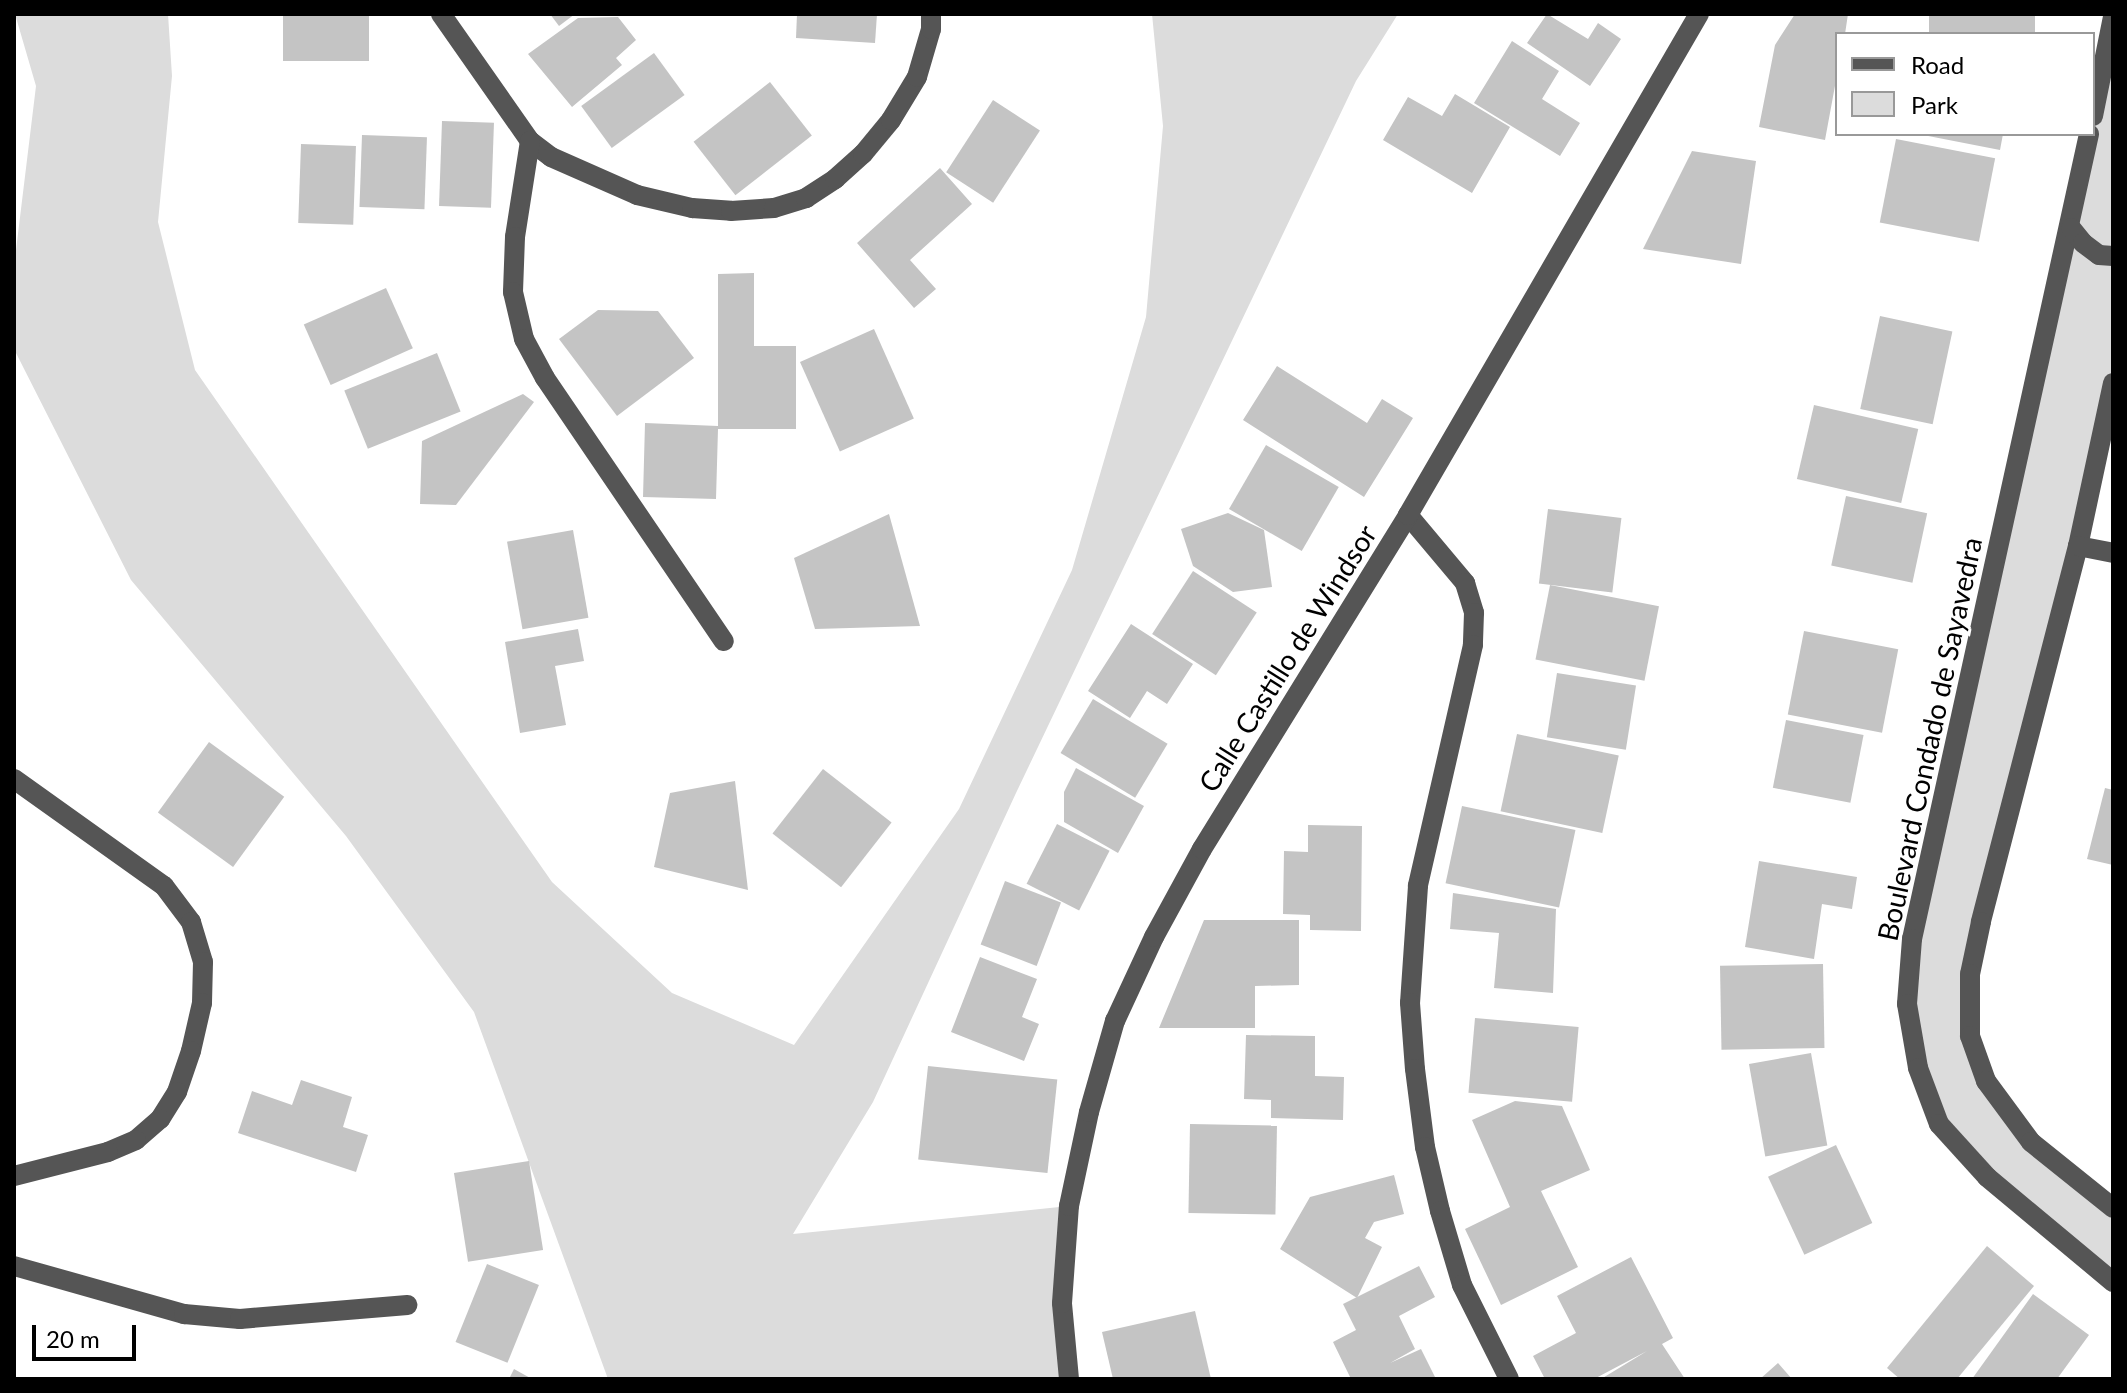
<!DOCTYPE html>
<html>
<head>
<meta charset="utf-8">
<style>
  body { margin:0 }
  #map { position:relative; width:2127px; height:1393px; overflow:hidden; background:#fff; font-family:Lato,sans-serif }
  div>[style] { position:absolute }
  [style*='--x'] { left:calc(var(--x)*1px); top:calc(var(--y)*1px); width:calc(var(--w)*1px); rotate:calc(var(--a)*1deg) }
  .green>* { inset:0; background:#dcdcdc }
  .building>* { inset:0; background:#c4c4c4; transform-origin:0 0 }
  .minor>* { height:20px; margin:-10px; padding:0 10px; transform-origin:10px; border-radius:10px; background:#555 }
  span { translate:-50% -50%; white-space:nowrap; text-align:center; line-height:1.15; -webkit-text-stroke:6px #fff; paint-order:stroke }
  .street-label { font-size:28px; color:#000 }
  .frame { position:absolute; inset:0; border:16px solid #000; pointer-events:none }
  .legend { position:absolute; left:1835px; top:32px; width:260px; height:104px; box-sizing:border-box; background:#fff; border:2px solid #999; margin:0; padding:10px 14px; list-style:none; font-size:24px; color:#000 }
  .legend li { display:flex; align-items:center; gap:16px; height:40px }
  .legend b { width:40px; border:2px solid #999 }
  .scale { position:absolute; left:32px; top:1325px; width:104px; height:36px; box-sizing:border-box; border:4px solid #000; border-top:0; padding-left:10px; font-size:24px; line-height:28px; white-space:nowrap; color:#000; -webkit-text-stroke:6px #fff; paint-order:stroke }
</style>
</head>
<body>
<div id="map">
  <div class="green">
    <i style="clip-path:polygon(15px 14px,168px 14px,172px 76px,158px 222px,195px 370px,552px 882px,672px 993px,794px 1045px,959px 809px,1072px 570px,1146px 317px,1163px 126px,1152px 14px,1398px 14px,1356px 81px,1016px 793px,873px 1102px,793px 1234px,1069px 1206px,1069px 1379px,608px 1379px,474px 1012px,346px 836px,131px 580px,15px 351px,16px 250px,36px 86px)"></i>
    <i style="clip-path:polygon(2113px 17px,2113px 386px,1981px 922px,1970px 1036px,2031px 1142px,2113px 1208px,2113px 1282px,1939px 1124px,1918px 1068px,1912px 939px)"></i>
  </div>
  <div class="building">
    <i style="left:283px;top:14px;width:86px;height:47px"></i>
    <i style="clip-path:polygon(550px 14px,575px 14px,559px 26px)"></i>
    <i style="clip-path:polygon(797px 14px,877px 14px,875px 43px,796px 38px)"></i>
    <i style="clip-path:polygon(1547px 14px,1588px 39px,1598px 23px,1621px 39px,1590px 86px,1527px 43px)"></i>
    <i style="clip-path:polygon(1795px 14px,1848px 14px,1845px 34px,1837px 34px,1837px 75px,1825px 140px,1759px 127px,1775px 45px)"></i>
    <i style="left:1929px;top:14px;width:106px;height:20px"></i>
    <i style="clip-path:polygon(618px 17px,636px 40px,616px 58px,622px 65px,572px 107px,528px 54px,578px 18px)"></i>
    <i style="clip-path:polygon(1512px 41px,1559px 71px,1542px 99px,1580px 123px,1560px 156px,1474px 103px)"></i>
    <i style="left:654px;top:53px;width:52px;height:90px;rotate:54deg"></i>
    <i style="left:770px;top:82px;width:68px;height:97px;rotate:52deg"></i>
    <i style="clip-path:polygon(1455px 94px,1510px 127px,1472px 193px,1383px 140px,1408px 97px,1442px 116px)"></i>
    <i style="left:993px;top:100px;width:56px;height:86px;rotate:33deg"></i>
    <i style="left:442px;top:121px;width:52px;height:85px;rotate:2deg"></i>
    <i style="clip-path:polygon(1918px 134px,2003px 134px,2000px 150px)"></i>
    <i style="left:362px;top:135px;width:65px;height:72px;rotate:2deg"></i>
    <i style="left:1896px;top:139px;width:101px;height:85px;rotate:11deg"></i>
    <i style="left:301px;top:144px;width:55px;height:79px;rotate:2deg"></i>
    <i style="clip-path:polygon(1692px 151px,1756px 161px,1741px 264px,1643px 249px)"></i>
    <i style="clip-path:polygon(940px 168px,972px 204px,910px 260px,936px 289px,914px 308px,857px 243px)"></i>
    <i style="clip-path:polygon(754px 273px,754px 346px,796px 346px,796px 429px,718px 429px,716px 499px,643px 497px,645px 423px,718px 426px,718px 274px)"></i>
    <i style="left:386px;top:288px;width:66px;height:90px;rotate:66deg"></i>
    <i style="clip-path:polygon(598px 310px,658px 311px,694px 358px,617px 416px,559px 339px)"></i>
    <i style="left:1880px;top:316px;width:74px;height:95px;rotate:12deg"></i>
    <i style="left:874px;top:329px;width:98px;height:81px;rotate:66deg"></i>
    <i style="left:437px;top:353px;width:63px;height:100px;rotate:68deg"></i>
    <i style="clip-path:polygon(1277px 366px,1367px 423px,1382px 399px,1413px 418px,1364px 497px,1243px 420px)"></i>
    <i style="clip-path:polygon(523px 394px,534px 402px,456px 505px,420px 504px,422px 441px)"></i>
    <i style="left:1814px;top:405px;width:107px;height:76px;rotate:13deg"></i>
    <i style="left:1266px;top:445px;width:84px;height:74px;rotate:30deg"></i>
    <i style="left:1846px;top:496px;width:83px;height:71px;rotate:12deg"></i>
    <i style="left:1548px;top:509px;width:74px;height:75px;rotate:7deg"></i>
    <i style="clip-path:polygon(1228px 513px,1264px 530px,1272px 587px,1233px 592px,1193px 566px,1181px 529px)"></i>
    <i style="clip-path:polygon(889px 514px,920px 626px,815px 629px,794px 558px)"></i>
    <i style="left:573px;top:530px;width:89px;height:67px;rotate:80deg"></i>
    <i style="left:1193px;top:571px;width:76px;height:75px;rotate:33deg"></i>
    <i style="left:1550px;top:585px;width:111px;height:76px;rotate:11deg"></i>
    <i style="clip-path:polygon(1131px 624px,1193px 664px,1167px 704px,1147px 691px,1130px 718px,1088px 691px)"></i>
    <i style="clip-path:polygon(578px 629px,584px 661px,555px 666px,566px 725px,520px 733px,505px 642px)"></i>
    <i style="left:1804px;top:631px;width:96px;height:85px;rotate:11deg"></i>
    <i style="left:1557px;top:673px;width:80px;height:65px;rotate:9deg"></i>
    <i style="left:1093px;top:699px;width:87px;height:63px;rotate:31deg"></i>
    <i style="left:1786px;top:720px;width:79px;height:69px;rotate:11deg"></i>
    <i style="left:1517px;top:734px;width:104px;height:79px;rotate:12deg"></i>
    <i style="left:209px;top:742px;width:93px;height:87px;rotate:36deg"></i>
    <i style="clip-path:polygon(1076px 768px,1144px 806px,1118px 853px,1064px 822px,1064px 792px)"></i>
    <i style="left:823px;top:769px;width:87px;height:82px;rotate:38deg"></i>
    <i style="clip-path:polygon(735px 781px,748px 890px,654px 867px,670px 793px)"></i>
    <i style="clip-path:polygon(2105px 788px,2113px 790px,2113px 865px,2087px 859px)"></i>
    <i style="left:1462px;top:806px;width:116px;height:79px;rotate:12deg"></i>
    <i style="left:1057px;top:824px;width:59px;height:67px;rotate:27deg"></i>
    <i style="clip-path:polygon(1308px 825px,1362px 826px,1361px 931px,1310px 930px,1310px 915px,1283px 914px,1284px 851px,1308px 852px)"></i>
    <i style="clip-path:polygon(1759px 861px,1857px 877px,1852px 909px,1822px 904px,1814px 959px,1745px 947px)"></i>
    <i style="left:1005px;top:881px;width:60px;height:68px;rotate:21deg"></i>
    <i style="clip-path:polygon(1453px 893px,1556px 909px,1553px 993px,1494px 988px,1499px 933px,1450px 929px)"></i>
    <i style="clip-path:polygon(1204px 920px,1299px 920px,1299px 985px,1255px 986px,1255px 1028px,1159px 1028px)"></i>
    <i style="clip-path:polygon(980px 957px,1037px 979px,1022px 1017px,1039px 1024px,1024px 1061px,951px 1032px)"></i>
    <i style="left:1823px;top:964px;width:84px;height:103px;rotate:89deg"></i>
    <i style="left:1475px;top:1018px;width:104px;height:75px;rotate:5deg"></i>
    <i style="clip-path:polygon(1246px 1035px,1315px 1036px,1315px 1076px,1344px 1077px,1343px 1120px,1271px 1118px,1271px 1100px,1244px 1099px)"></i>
    <i style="left:1811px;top:1053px;width:94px;height:63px;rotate:80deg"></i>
    <i style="left:928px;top:1066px;width:130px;height:94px;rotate:6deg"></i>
    <i style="clip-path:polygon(301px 1080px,352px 1097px,343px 1127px,368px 1135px,356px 1172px,238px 1133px,252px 1091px,292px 1105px)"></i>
    <i style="clip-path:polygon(1515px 1101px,1562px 1106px,1590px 1170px,1541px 1191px,1578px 1267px,1501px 1305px,1465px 1229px,1510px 1207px,1472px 1120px)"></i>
    <i style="left:1190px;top:1124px;width:87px;height:89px;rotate:1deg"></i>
    <i style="left:1836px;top:1145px;width:86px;height:75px;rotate:65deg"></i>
    <i style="left:529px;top:1161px;width:90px;height:76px;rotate:81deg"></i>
    <i style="clip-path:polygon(1394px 1175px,1404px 1214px,1374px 1222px,1365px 1238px,1382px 1247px,1357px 1298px,1280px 1249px,1310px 1197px)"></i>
    <i style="clip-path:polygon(1987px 1246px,2034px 1286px,1957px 1379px,1900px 1379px,1887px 1368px)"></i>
    <i style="clip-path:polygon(1631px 1257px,1673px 1338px,1662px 1344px,1685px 1379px,1601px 1379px,1647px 1351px,1594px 1379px,1545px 1379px,1533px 1356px,1576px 1333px,1557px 1296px)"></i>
    <i style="left:487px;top:1264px;width:56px;height:84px;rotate:22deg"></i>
    <i style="clip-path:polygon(1419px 1266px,1435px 1297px,1399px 1316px,1415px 1349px,1390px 1363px,1421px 1349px,1436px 1379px,1351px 1379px,1333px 1342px,1356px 1330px,1343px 1304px)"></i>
    <i style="clip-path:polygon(2033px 1294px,2089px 1335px,2057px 1379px,1972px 1379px)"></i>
    <i style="clip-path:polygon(1195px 1311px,1211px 1379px,1113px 1379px,1102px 1332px)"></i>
    <i style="clip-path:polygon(1778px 1363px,1792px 1379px,1760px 1379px)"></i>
    <i style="clip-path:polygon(514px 1369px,532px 1379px,509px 1379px)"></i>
  </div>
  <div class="minor">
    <i style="--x:441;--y:14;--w:155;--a:55"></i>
    <i style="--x:530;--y:141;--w:26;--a:37"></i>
    <i style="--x:551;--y:157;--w:94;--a:23.8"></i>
    <i style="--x:637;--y:195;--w:57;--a:13.3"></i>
    <i style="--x:692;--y:208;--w:39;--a:4"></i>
    <i style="--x:731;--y:211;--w:43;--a:-4"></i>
    <i style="--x:774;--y:208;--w:34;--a:-17"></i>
    <i style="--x:806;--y:198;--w:35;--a:-33"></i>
    <i style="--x:835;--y:179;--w:38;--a:-42"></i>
    <i style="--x:863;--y:154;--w:44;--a:-50.5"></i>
    <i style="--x:891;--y:120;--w:50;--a:-58.8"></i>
    <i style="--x:917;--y:77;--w:50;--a:-73.7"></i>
    <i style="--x:931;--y:29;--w:15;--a:-90"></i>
    <i style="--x:2093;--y:116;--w:101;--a:-78.6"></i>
    <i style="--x:2089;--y:134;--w:824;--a:102.4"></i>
    <i style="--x:1912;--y:939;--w:65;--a:94.4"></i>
    <i style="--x:1907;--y:1004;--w:65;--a:80.2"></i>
    <i style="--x:1918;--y:1068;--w:60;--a:69.4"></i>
    <i style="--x:1939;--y:1124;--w:72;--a:47.8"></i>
    <i style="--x:1987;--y:1177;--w:164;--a:39.8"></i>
    <i style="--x:530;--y:141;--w:97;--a:98.9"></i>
    <i style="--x:515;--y:237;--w:55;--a:92.1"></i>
    <i style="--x:513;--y:292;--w:48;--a:76.8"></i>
    <i style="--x:524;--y:339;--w:44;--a:61.7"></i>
    <i style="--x:545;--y:378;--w:318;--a:55.8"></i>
    <i style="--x:2071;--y:228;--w:19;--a:51"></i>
    <i style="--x:2083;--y:243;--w:20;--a:37"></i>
    <i style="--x:2099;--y:255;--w:14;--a:4"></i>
    <i style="--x:2113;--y:383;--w:167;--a:102.1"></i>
    <i style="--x:2078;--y:546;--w:388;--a:104.5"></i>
    <i style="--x:1981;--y:922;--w:53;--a:101.9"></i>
    <i style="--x:1970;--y:974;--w:62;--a:90"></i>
    <i style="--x:1970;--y:1036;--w:48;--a:70.4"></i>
    <i style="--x:1986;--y:1081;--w:76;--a:53.6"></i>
    <i style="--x:2031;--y:1142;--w:105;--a:38.8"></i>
    <i style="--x:1408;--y:515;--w:89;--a:50"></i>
    <i style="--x:1465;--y:583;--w:31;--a:73"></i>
    <i style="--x:1474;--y:613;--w:32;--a:92"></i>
    <i style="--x:1473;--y:645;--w:247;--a:102.9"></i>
    <i style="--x:1418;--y:886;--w:117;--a:93.9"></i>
    <i style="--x:1410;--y:1003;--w:66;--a:85.7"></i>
    <i style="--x:1415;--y:1069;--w:79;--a:82.7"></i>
    <i style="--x:1425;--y:1147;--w:66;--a:76.8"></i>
    <i style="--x:1440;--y:1211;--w:77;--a:73.4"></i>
    <i style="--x:1462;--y:1285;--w:105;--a:63.4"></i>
    <i style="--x:2078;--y:546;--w:36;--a:11"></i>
    <i style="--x:14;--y:779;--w:184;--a:35.5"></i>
    <i style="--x:164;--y:886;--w:45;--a:53.1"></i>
    <i style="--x:191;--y:922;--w:42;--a:73.3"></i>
    <i style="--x:203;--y:962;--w:41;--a:91.4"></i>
    <i style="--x:202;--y:1003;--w:49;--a:102.9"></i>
    <i style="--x:191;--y:1051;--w:43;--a:108.9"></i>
    <i style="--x:177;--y:1092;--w:32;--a:122"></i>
    <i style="--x:160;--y:1119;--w:32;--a:139"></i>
    <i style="--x:136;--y:1140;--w:30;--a:157"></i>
    <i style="--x:108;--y:1152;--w:97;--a:165.7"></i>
    <i style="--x:14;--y:1266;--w:177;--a:15.8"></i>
    <i style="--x:184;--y:1314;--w:56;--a:5.1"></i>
    <i style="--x:240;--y:1319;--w:168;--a:-4.8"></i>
    <i style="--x:1069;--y:1379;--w:76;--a:-95.3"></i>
    <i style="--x:1062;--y:1303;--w:97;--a:-85.9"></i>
    <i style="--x:1069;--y:1206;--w:96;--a:-78"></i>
    <i style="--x:1089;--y:1112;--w:95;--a:-74.1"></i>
    <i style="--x:1115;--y:1021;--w:93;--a:-65.1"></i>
    <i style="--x:1154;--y:937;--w:100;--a:-61.4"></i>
    <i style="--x:1202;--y:849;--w:392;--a:-58.3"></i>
    <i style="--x:1408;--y:515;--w:579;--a:-59.85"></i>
  </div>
  <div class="street-label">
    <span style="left:1287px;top:658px;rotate:-58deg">Calle Castillo de Windsor</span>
    <span style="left:1929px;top:739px;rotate:-78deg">Boulevard Condado de Sayavedra</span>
  </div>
  <div class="frame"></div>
  <ul class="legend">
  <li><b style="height:10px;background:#555"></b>Road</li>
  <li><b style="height:22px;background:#dcdcdc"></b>Park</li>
  </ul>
  <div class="scale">20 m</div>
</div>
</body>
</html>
